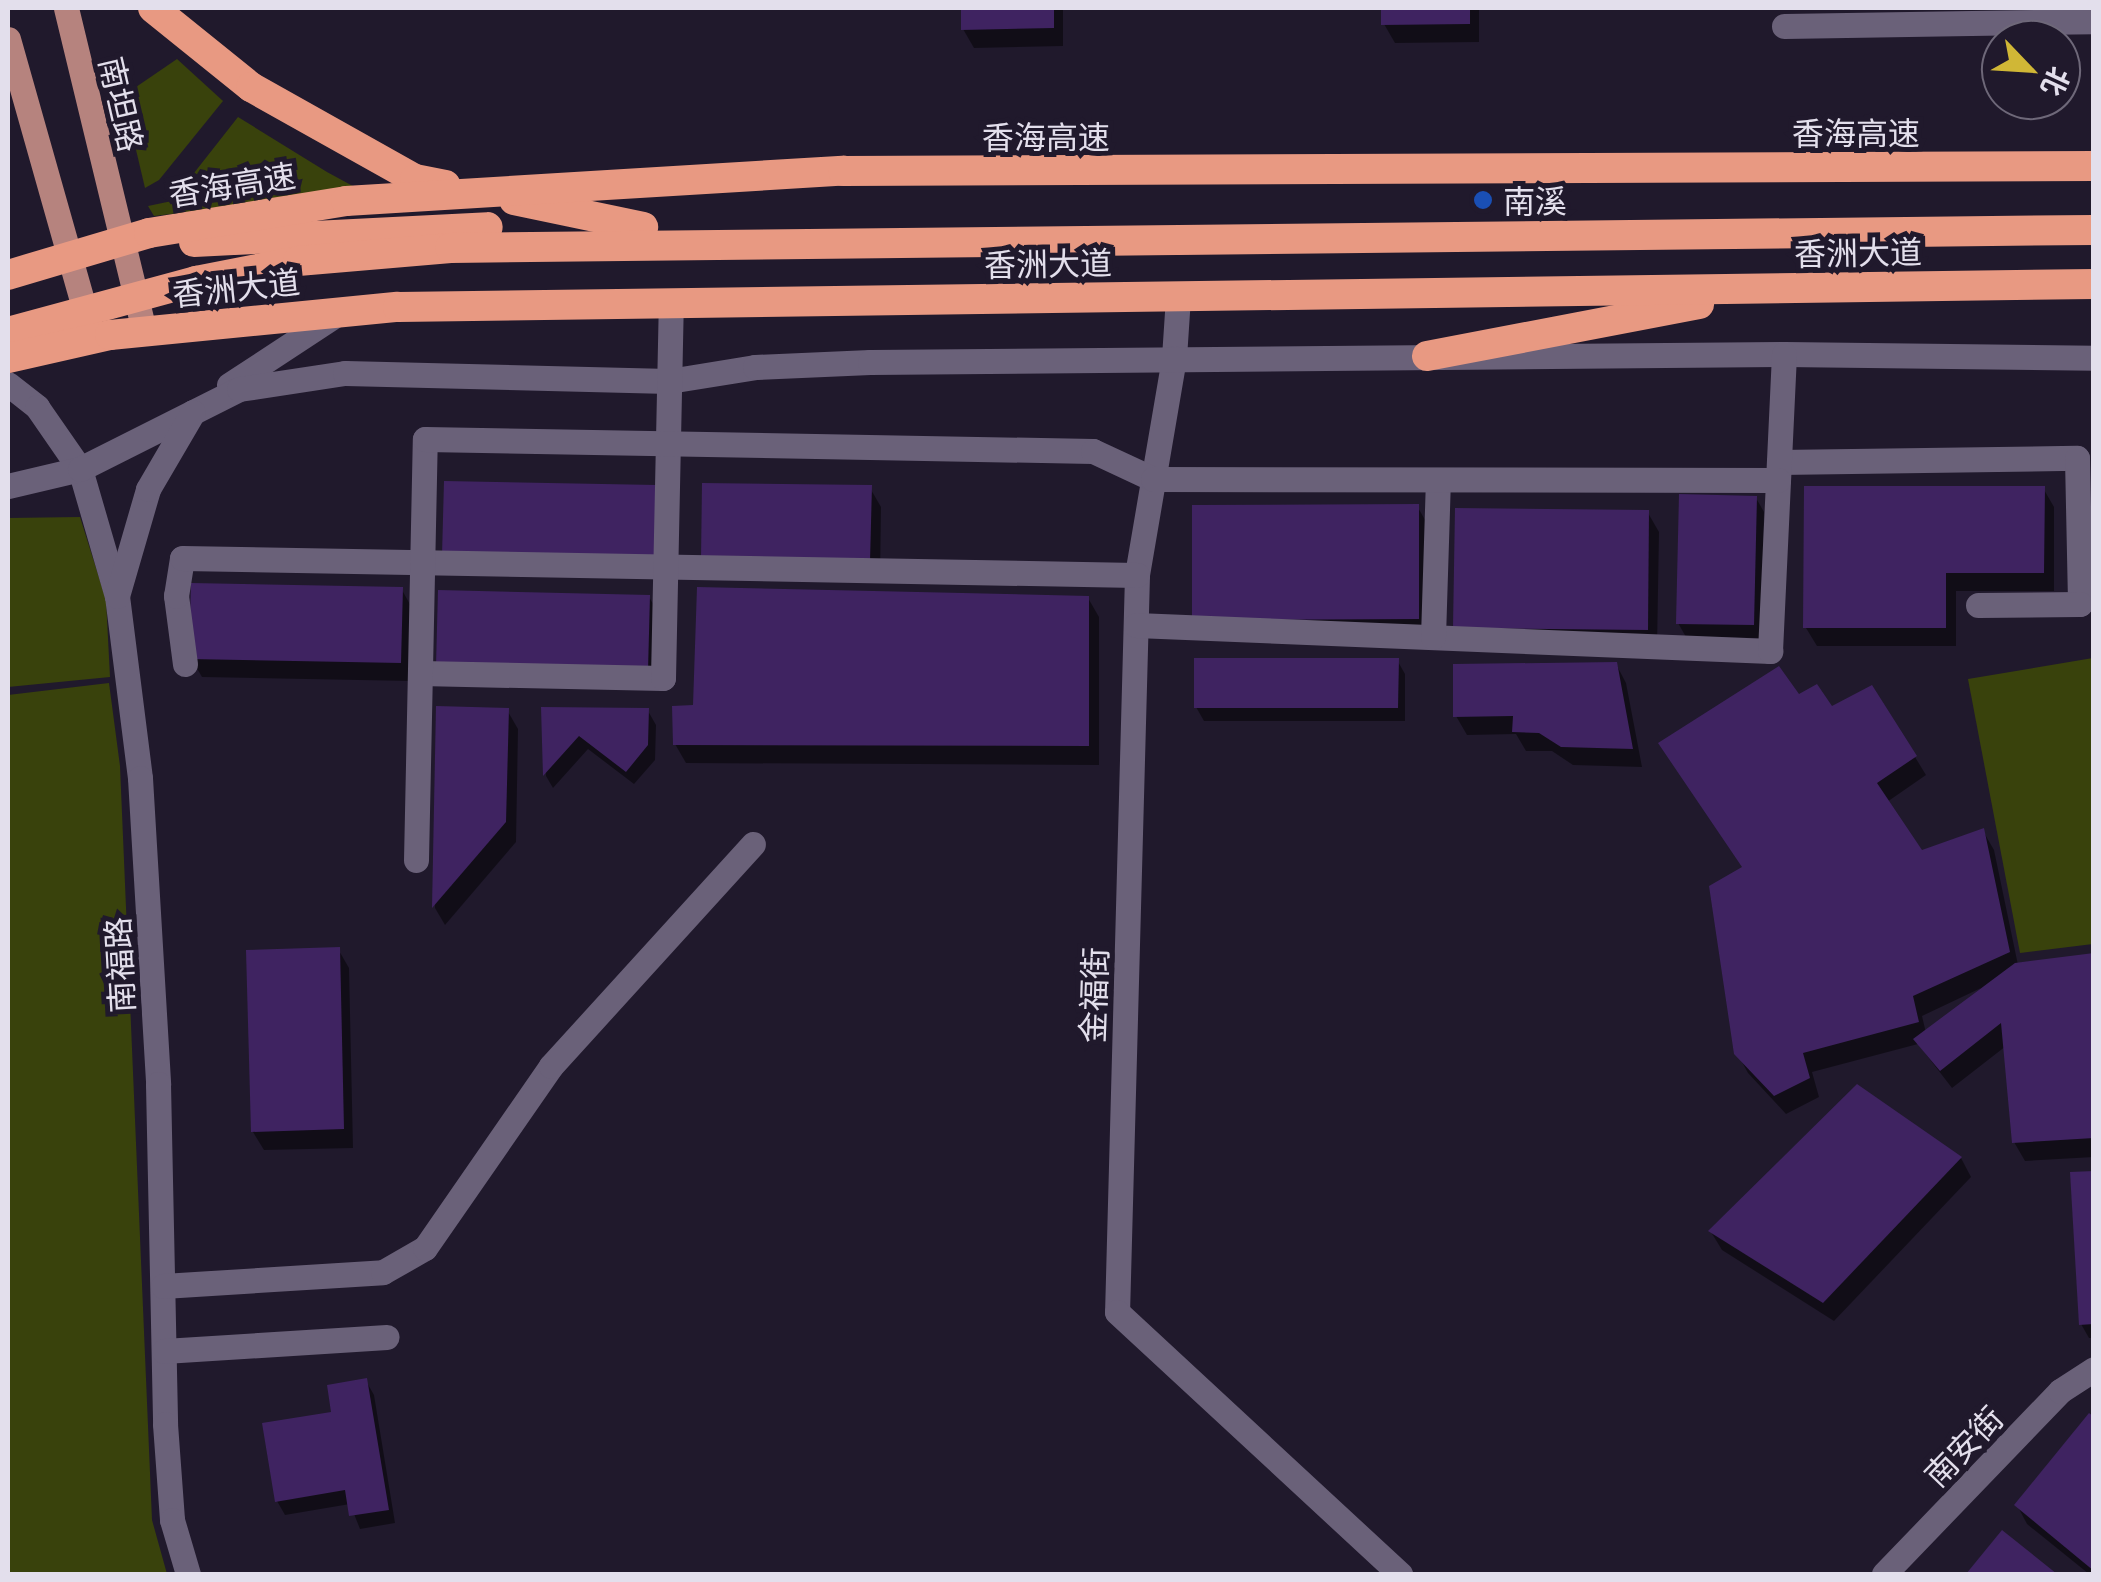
<!DOCTYPE html>
<html>
<head>
<meta charset="utf-8">
<style>
	body { margin:0 }
	#map { position:relative; width:2101px; height:1582px; overflow:hidden; background:#20192c; font-family:"Exo 2","Noto Sans SC",sans-serif }
	div>[style] { position:absolute }
	.green>* { inset:0; background:#39420c }
	.shadow>* { inset:0; background:#0007 }
	.building>* { inset:0; background:#3f2361 }
	.minor>* { height:25px; margin:-12.5px; padding:0 12.5px; transform-origin:12.5px; border-radius:12.5px; background:#6a6179 }
	.major>* { height:25px; margin:-12.5px; padding:0 12.5px; transform-origin:12.5px; border-radius:12.5px; background:#b6837e }
	.highway>* { height:30px; margin:-15px; padding:0 15px; transform-origin:15px; border-radius:15px; background:#e89982 }
	.dots>* { width:28px; height:28px; translate:-50% -50%; box-sizing:border-box; border:5px solid #20192c; border-radius:50% }
	span { translate:-50% -50%; white-space:nowrap; text-align:center; line-height:1.15; -webkit-text-stroke:10px #20192c; paint-order:stroke }
	.street-label { font-size:32px; color:#e3dfec }
	.poi-label { font-size:32px; color:#e3dfec }
	.left { translate:0 -50%; text-align:left }
	.frame { position:absolute; inset:0; border:10px solid #e3dfec; pointer-events:none }
	.north { position:absolute; left:1981px; top:20px; width:100px; height:100px; box-sizing:border-box; background:#20192c; border:2px solid #6e6879; border-radius:50%; rotate:115deg; font-size:28px; font-weight:700; line-height:40px; text-align:center; color:#e3dfec }
	.north::after { content:''; display:block; margin:auto; width:35px; height:45px; background:#d0b736; clip-path:polygon(50% 0,100% 100%,50% 72%,0 100%) }
</style>
</head>
<body>
<div id="map">
	<div class="green">
		<div style="clip-path:polygon(177px 59px,223px 101px,159px 180px,145px 188px,125px 103px,136px 87px)"></div>
		<div style="clip-path:polygon(238px 117px,327px 172px,362px 191px,154px 216px,148px 206px,172px 201px)"></div>
		<div style="clip-path:polygon(80px 517px,106px 600px,110px 677px,8px 687px,8px 518px)"></div>
		<div style="clip-path:polygon(2093px 658px,2093px 944px,2020px 953px,1968px 679px)"></div>
		<div style="clip-path:polygon(109px 683px,120px 766px,152px 1520px,167px 1574px,8px 1574px,8px 695px)"></div>
	</div>
	<div class="shadow">
		<div style="clip-path:polygon(963px 8px,1063px 8px,1063px 46px,974px 48px,963px 29px)"></div>
		<div style="clip-path:polygon(1384px 8px,1479px 8px,1479px 42px,1395px 43px,1384px 24px)"></div>
		<div style="clip-path:polygon(705px 486px,870px 488px,881px 507px,880px 580px)"></div>
		<div style="clip-path:polygon(2043px 488px,2054px 507px,2054px 591px,1956px 591px,1956px 646px,1817px 646px,1806px 628px)"></div>
		<div style="clip-path:polygon(1756px 498px,1764px 512px,1761px 638px,1686px 637px,1678px 623px)"></div>
		<div style="clip-path:polygon(1417px 506px,1428px 525px,1428px 637px,1206px 638px)"></div>
		<div style="clip-path:polygon(1648px 513px,1659px 532px,1657px 648px,1466px 646px)"></div>
		<div style="clip-path:polygon(402px 590px,412px 608px,411px 681px,202px 677px,191px 658px)"></div>
		<div style="clip-path:polygon(649px 597px,660px 616px,658px 689px,449px 684px)"></div>
		<div style="clip-path:polygon(1088px 598px,1099px 617px,1099px 765px,686px 763px,675px 744px,695px 707px)"></div>
		<div style="clip-path:polygon(1397px 660px,1405px 674px,1405px 721px,1204px 721px,1196px 707px)"></div>
		<div style="clip-path:polygon(1616px 664px,1626px 683px,1642px 767px,1573px 765px,1552px 751px,1526px 751px,1516px 734px,1467px 735px,1456px 716px)"></div>
		<div style="clip-path:polygon(evenodd,1798px 698px,1831px 709px,1915px 757px,1926px 775px,1887px 802px,1921px 853px,1983px 831px,1994px 850px,2018px 965px,2094px 955px,2094px 1157px,2025px 1161px,2014px 1142px,2006px 1046px,1952px 1088px,1918px 1044px,1812px 1072px,1819px 1097px,1786px 1114px,1748px 1073px,1737px 1053px,1744px 869px,1798px 698px,1981px 988px,1926px 1033px,1922px 1016px,1981px 988px)"></div>
		<div style="clip-path:polygon(438px 709px,507px 710px,518px 729px,516px 842px,445px 925px,435px 908px)"></div>
		<div style="clip-path:polygon(543px 710px,648px 711px,656px 725px,655px 760px,634px 784px,588px 749px,553px 788px,546px 776px)"></div>
		<div style="clip-path:polygon(338px 949px,349px 968px,353px 1148px,264px 1150px,253px 1132px)"></div>
		<div style="clip-path:polygon(1961px 1158px,1971px 1177px,1834px 1321px,1722px 1250px,1711px 1232px)"></div>
		<div style="clip-path:polygon(2094px 1173px,2094px 1338px,2089px 1338px,2081px 1324px)"></div>
		<div style="clip-path:polygon(366px 1381px,374px 1395px,395px 1523px,360px 1529px,350px 1504px,285px 1515px,277px 1501px,334px 1414px)"></div>
		<div style="clip-path:polygon(2094px 1420px,2094px 1574px,2089px 1574px,2027px 1524px,2017px 1505px)"></div>
	</div>
	<div class="building">
		<div style="clip-path:polygon(961px 8px,1054px 8px,1054px 28px,961px 30px)"></div>
		<div style="clip-path:polygon(1381px 8px,1470px 8px,1470px 24px,1381px 25px)"></div>
		<div style="clip-path:polygon(444px 481px,657px 485px,655px 561px,442px 556px)"></div>
		<div style="clip-path:polygon(702px 483px,872px 485px,870px 562px,701px 560px)"></div>
		<div style="clip-path:polygon(1804px 486px,2045px 486px,2044px 573px,1946px 573px,1946px 628px,1803px 628px)"></div>
		<div style="clip-path:polygon(1679px 494px,1757px 496px,1754px 625px,1676px 624px)"></div>
		<div style="clip-path:polygon(1419px 504px,1419px 619px,1192px 620px,1192px 505px)"></div>
		<div style="clip-path:polygon(1455px 508px,1649px 510px,1648px 630px,1453px 628px)"></div>
		<div style="clip-path:polygon(191px 583px,403px 587px,401px 663px,189px 659px)"></div>
		<div style="clip-path:polygon(697px 587px,1089px 596px,1089px 746px,673px 745px,672px 706px,693px 705px)"></div>
		<div style="clip-path:polygon(438px 590px,650px 595px,648px 671px,436px 666px)"></div>
		<div style="clip-path:polygon(1194px 658px,1399px 658px,1398px 708px,1194px 708px)"></div>
		<div style="clip-path:polygon(1617px 662px,1633px 749px,1561px 747px,1539px 733px,1512px 732px,1513px 716px,1453px 717px,1453px 664px)"></div>
		<div style="clip-path:polygon(1779px 666px,1799px 694px,1817px 684px,1832px 706px,1872px 685px,1917px 756px,1877px 783px,1922px 850px,1984px 828px,2010px 952px,1913px 996px,1919px 1022px,1803px 1053px,1810px 1078px,1774px 1096px,1734px 1054px,1709px 886px,1742px 867px,1658px 743px)"></div>
		<div style="clip-path:polygon(436px 706px,509px 708px,506px 822px,432px 908px)"></div>
		<div style="clip-path:polygon(541px 707px,649px 708px,648px 745px,626px 772px,579px 736px,543px 776px)"></div>
		<div style="clip-path:polygon(340px 947px,344px 1129px,251px 1132px,246px 950px)"></div>
		<div style="clip-path:polygon(2094px 953px,2094px 1138px,2012px 1143px,2001px 1023px,1940px 1071px,1913px 1039px,2015px 963px)"></div>
		<div style="clip-path:polygon(1857px 1084px,1962px 1157px,1823px 1303px,1708px 1231px)"></div>
		<div style="clip-path:polygon(2094px 1171px,2094px 1324px,2079px 1325px,2070px 1172px)"></div>
		<div style="clip-path:polygon(367px 1378px,389px 1510px,349px 1516px,345px 1490px,275px 1502px,262px 1423px,331px 1412px,327px 1385px)"></div>
		<div style="clip-path:polygon(2089px 1413px,2094px 1417px,2094px 1571px,2014px 1505px)"></div>
		<div style="clip-path:polygon(2002px 1530px,2057px 1574px,1966px 1574px)"></div>
	</div>
	<div class="minor">
		<div style="left:1784px;top:26px;width:310px;rotate:-0.9deg"></div>
		<div style="left:1178px;top:297px;width:61px;rotate:93.8deg"></div>
		<div style="left:1174px;top:358px;width:220px;rotate:99.7deg"></div>
		<div style="left:1137px;top:575px;width:737px;rotate:91.55deg"></div>
		<div style="left:1117px;top:1312px;width:386px;rotate:42.8deg"></div>
		<div style="left:8px;top:384px;width:37px;rotate:38deg"></div>
		<div style="left:37px;top:407px;width:75px;rotate:55.3deg"></div>
		<div style="left:80px;top:469px;width:132px;rotate:73.8deg"></div>
		<div style="left:117px;top:596px;width:183px;rotate:82.8deg"></div>
		<div style="left:140px;top:778px;width:307px;rotate:86.6deg"></div>
		<div style="left:158px;top:1084px;width:340px;rotate:88.8deg"></div>
		<div style="left:165px;top:1424px;width:96px;rotate:85.8deg"></div>
		<div style="left:172px;top:1520px;width:56px;rotate:73.5deg"></div>
		<div style="left:229px;top:385px;width:129px;rotate:-33.3deg"></div>
		<div style="left:1779px;top:462px;width:298px;rotate:-0.8deg"></div>
		<div style="left:2077px;top:458px;width:146px;rotate:88.8deg"></div>
		<div style="left:2080px;top:604px;width:102px;rotate:179.4deg"></div>
		<div style="left:8px;top:486px;width:74px;rotate:-13.3deg"></div>
		<div style="left:80px;top:469px;width:178px;rotate:-26.7deg"></div>
		<div style="left:239px;top:389px;width:107px;rotate:-8.6deg"></div>
		<div style="left:345px;top:373px;width:324px;rotate:1.4deg"></div>
		<div style="left:669px;top:381px;width:87px;rotate:-9.2deg"></div>
		<div style="left:755px;top:367px;width:115px;rotate:-2.5deg"></div>
		<div style="left:870px;top:362px;width:914px;rotate:-0.5deg"></div>
		<div style="left:1784px;top:354px;width:310px;rotate:0.7deg"></div>
		<div style="left:117px;top:596px;width:111px;rotate:-73.8deg"></div>
		<div style="left:148px;top:489px;width:89px;rotate:-59.7deg"></div>
		<div style="left:1136px;top:625px;width:635px;rotate:2.35deg"></div>
		<div style="left:1770px;top:651px;width:297px;rotate:-87.3deg"></div>
		<div style="left:1433px;top:637px;width:157px;rotate:-88.2deg"></div>
		<div style="left:185px;top:664px;width:69px;rotate:-97.5deg"></div>
		<div style="left:176px;top:596px;width:38px;rotate:-81deg"></div>
		<div style="left:182px;top:558px;width:955px;rotate:1.02deg"></div>
		<div style="left:420px;top:673px;width:243px;rotate:1.2deg"></div>
		<div style="left:663px;top:678px;width:374px;rotate:-88.8deg"></div>
		<div style="left:416px;top:860px;width:421px;rotate:-88.8deg"></div>
		<div style="left:425px;top:439px;width:668px;rotate:1.03deg"></div>
		<div style="left:1093px;top:451px;width:66px;rotate:25deg"></div>
		<div style="left:1153px;top:479px;width:625px;rotate:0.09deg"></div>
		<div style="left:163px;top:1286px;width:220px;rotate:-3.6deg"></div>
		<div style="left:383px;top:1272px;width:48px;rotate:-29.7deg"></div>
		<div style="left:425px;top:1248px;width:221px;rotate:-55.3deg"></div>
		<div style="left:551px;top:1066px;width:300px;rotate:-47.7deg"></div>
		<div style="left:164px;top:1351px;width:223px;rotate:-3.6deg"></div>
		<div style="left:1884px;top:1574px;width:254px;rotate:-46.1deg"></div>
		<div style="left:2060px;top:1391px;width:40px;rotate:-32.9deg"></div>
	</div>
	<div class="major">
		<div style="left:66px;top:8px;width:332px;rotate:76.4deg"></div>
		<div style="left:8px;top:39px;width:300px;rotate:74.2deg"></div>
	</div>
	<div class="highway">
		<div style="left:153px;top:8px;width:126px;rotate:38.9deg"></div>
		<div style="left:251px;top:87px;width:188px;rotate:29.3deg"></div>
		<div style="left:415px;top:179px;width:31px;rotate:11deg"></div>
		<div style="left:514px;top:200px;width:132px;rotate:11.8deg"></div>
		<div style="left:194px;top:242px;width:294px;rotate:-2.9deg"></div>
		<div style="left:8px;top:275px;width:147px;rotate:-16.6deg"></div>
		<div style="left:149px;top:233px;width:200px;rotate:-9.2deg"></div>
		<div style="left:346px;top:201px;width:498px;rotate:-3.5deg"></div>
		<div style="left:843px;top:171px;width:1251px;rotate:-0.23deg"></div>
		<div style="left:8px;top:332px;width:195px;rotate:-15.2deg"></div>
		<div style="left:196px;top:281px;width:104px;rotate:-11.1deg"></div>
		<div style="left:298px;top:261px;width:153px;rotate:-4.9deg"></div>
		<div style="left:450px;top:248px;width:1644px;rotate:-0.63deg"></div>
		<div style="left:1427px;top:356px;width:277px;rotate:-10.8deg"></div>
		<div style="left:8px;top:358px;width:105px;rotate:-12.7deg"></div>
		<div style="left:110px;top:335px;width:289px;rotate:-5.6deg"></div>
		<div style="left:398px;top:307px;width:1696px;rotate:-0.78deg"></div>
	</div>
	<div class="dots">
		<div style="left:1483px;top:200px;background:#1a4fb4"></div>
	</div>
	<div class="street-label">
		<span style="left:122px;top:104px;rotate:77deg">南坦路</span>
		<span style="left:1856px;top:132px">香海高速</span>
		<span style="left:1046px;top:136px">香海高速</span>
		<span style="left:232px;top:184px;rotate:-9deg">香海高速</span>
		<span style="left:1858px;top:252px;rotate:-1deg">香洲大道</span>
		<span style="left:1048px;top:263px;rotate:-1deg">香洲大道</span>
		<span style="left:236px;top:287px;rotate:-6deg">香洲大道</span>
		<span style="left:119px;top:965px;rotate:-93deg">南福路</span>
		<span style="left:1093px;top:995px;rotate:-88deg">金福街</span>
		<span style="left:1963px;top:1446px;rotate:-46deg">南安街</span>
	</div>
	<div class="poi-label">
		<span class="left" style="left:1503px;top:200px">南溪</span>
	</div>
	<div class="frame"></div>
	<div class="north">北</div>
</div>
</body>
</html>
